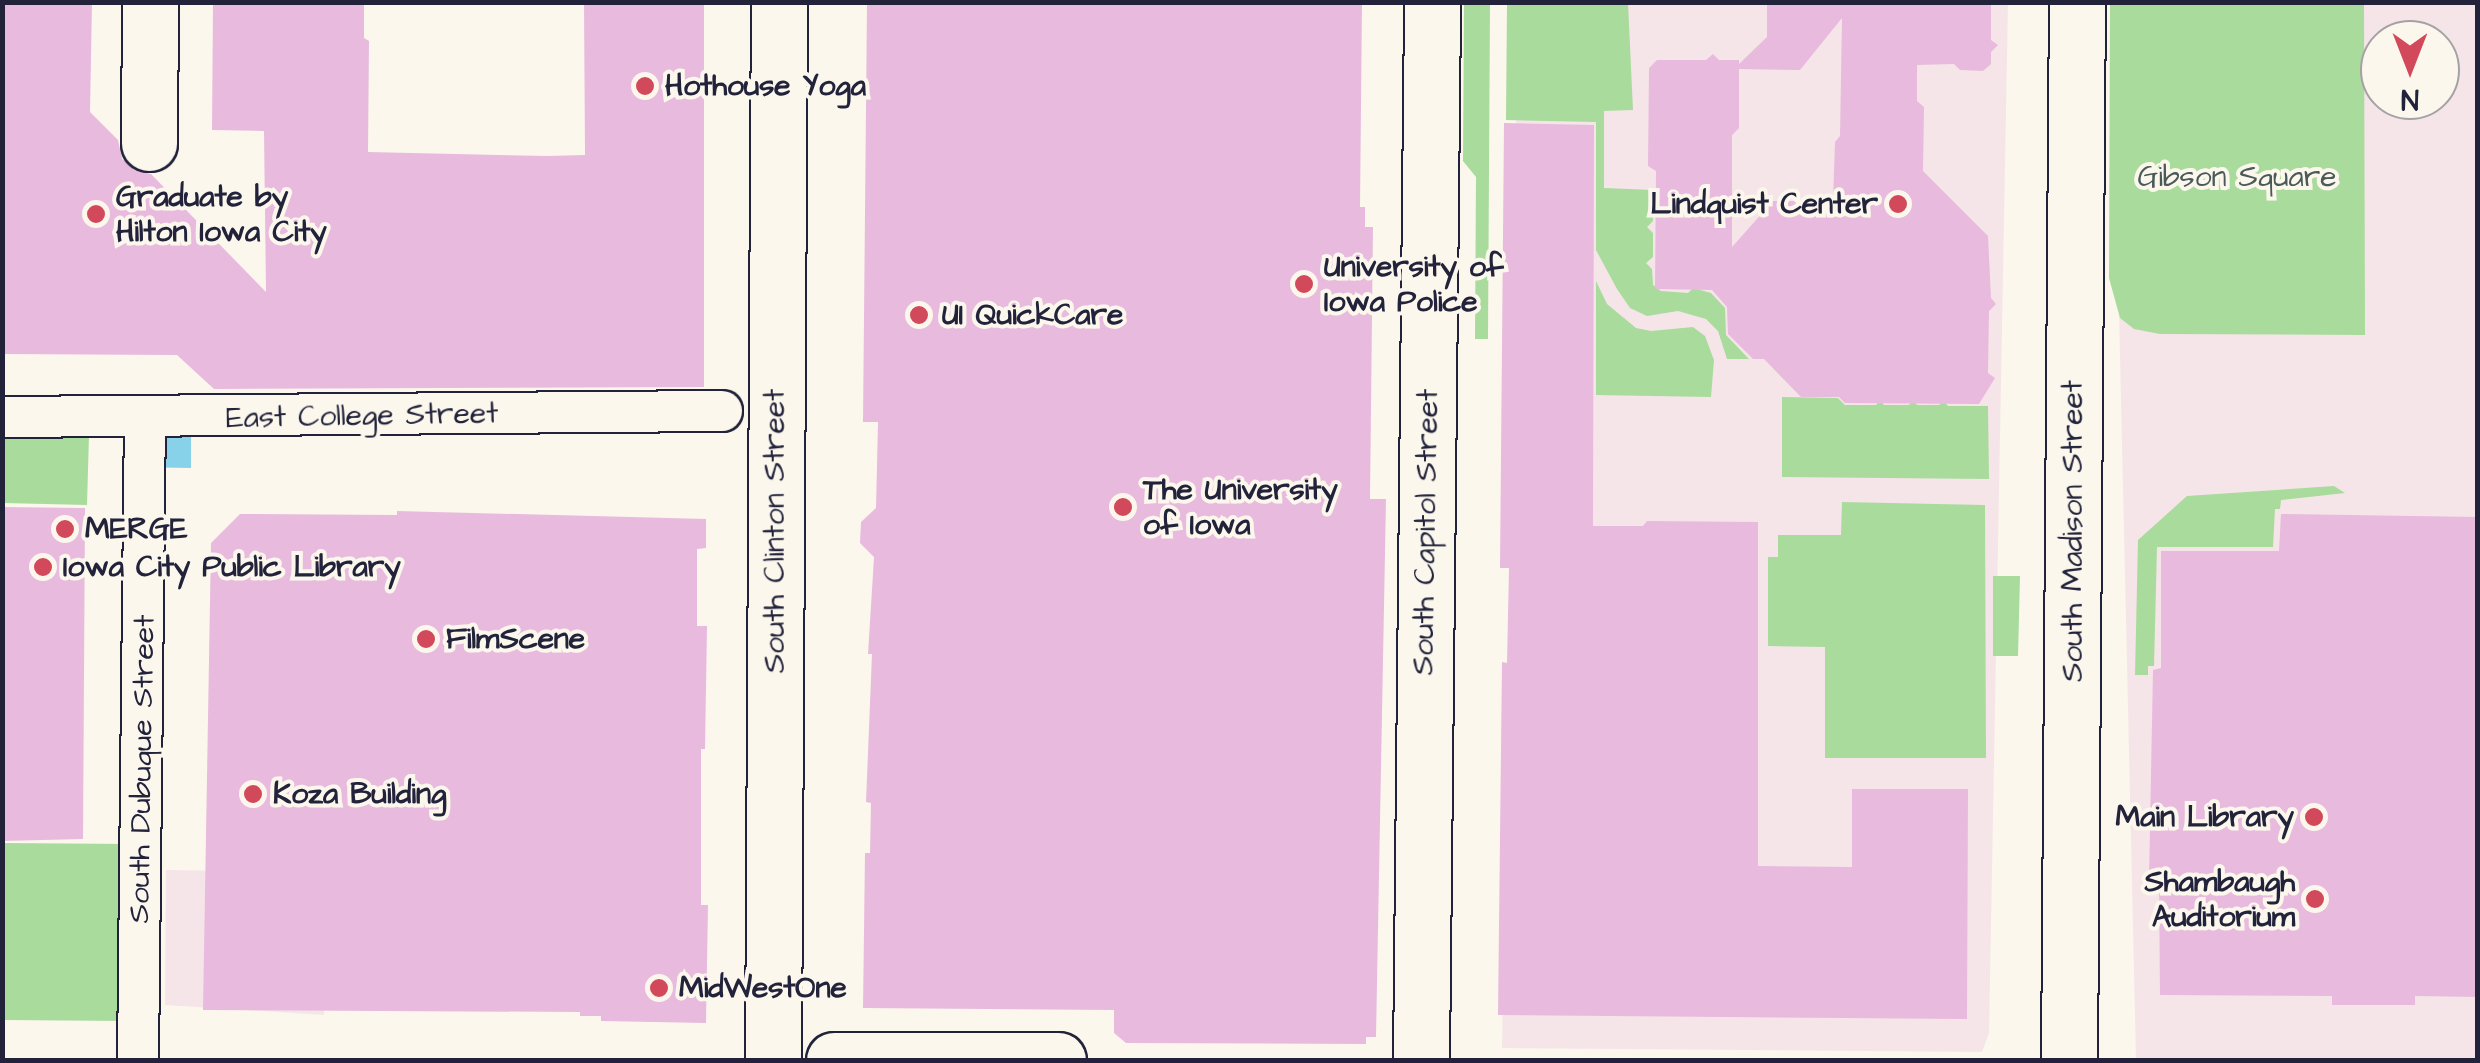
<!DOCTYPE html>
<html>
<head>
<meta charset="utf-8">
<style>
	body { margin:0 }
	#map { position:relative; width:2480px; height:1063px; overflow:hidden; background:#fbf7ec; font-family:"Architects Daughter",sans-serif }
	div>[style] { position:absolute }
	.built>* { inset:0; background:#f5e5e8 }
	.green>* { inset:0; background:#a9db9d }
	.water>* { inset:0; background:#88d2e9 }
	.building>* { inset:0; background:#e8badd }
	.roads { filter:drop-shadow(2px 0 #22223b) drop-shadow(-2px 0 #22223b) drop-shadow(0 2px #22223b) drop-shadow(0 -2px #22223b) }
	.street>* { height:40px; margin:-20px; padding:0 20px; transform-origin:20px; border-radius:20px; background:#fbf7ec }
	.secondary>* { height:55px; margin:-27.5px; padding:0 27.5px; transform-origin:27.5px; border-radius:27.5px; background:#fbf7ec }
	.dots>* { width:28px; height:28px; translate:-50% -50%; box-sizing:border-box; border:5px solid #fbf7ec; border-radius:50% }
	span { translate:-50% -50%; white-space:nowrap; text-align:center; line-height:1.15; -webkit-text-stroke:8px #fbf7ec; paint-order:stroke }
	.poi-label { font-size:30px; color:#22223b; font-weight:700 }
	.left { translate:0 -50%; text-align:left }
	.right { translate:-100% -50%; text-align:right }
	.park-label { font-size:30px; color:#4a5a58 }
	.street-label { font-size:30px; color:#22223b }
	.frame { position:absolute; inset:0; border:5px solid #22223b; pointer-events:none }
	.north { position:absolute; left:2360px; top:20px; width:100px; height:100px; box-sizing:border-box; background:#fbf7ec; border:2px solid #a4a2a5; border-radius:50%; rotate:180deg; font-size:28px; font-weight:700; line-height:40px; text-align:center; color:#22223b }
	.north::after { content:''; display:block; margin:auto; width:35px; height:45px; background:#d1495b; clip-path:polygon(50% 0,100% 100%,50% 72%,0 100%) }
</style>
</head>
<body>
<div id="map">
	<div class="built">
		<div style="clip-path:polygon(1518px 3px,2008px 3px,1989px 1033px,1982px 1052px,1502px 1048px)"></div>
		<div style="clip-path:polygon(evenodd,2112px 3px,2477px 3px,2477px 1060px,2136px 1060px,2112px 3px,2380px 40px,2440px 40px,2440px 100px,2380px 100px,2380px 40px)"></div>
		<div style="clip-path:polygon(166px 870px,325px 872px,324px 1015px,165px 1005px)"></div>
	</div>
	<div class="green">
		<div style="clip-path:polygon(1464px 3px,1490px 3px,1488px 339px,1475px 339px,1476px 177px,1463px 161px)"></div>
		<div style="clip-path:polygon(1507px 3px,1628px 3px,1633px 110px,1604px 111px,1604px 188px,1653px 190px,1653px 221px,1647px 227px,1653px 233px,1653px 257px,1646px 263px,1652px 269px,1653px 285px,1661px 291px,1688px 293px,1693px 288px,1711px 293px,1725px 308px,1726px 335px,1749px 359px,1727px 359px,1718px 331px,1706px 319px,1678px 311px,1647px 316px,1630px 308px,1617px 289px,1596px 250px,1596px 122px,1506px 120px)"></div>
		<div style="clip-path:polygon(2110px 3px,2364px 3px,2365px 335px,2160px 334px,2134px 329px,2120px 318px,2109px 278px)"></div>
		<div style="clip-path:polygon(1596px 281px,1607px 304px,1636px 328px,1651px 331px,1693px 327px,1705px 336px,1714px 360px,1711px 397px,1596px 395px)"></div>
		<div style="clip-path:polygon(1782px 397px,1838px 398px,1845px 405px,1876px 405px,1880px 400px,1884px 405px,1909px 405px,1913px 400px,1917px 405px,1939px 405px,1944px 401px,1948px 406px,1988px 406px,1989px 479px,1782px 477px)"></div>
		<div style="clip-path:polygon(3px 433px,89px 435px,87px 505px,3px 503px)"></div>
		<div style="clip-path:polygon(2334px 486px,2345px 493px,2281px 500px,2280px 509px,2275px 509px,2273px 547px,2157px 547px,2154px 666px,2148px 666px,2148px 675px,2135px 675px,2138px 540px,2187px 496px)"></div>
		<div style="clip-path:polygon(1842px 502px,1985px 505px,1986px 758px,1825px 758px,1825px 647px,1768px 646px,1768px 557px,1778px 557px,1778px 535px,1841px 535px)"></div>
		<div style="clip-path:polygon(1993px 576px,2020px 576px,2018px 656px,1993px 656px)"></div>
		<div style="clip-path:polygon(3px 843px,129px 844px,127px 1021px,3px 1020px)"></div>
	</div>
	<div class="water">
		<div style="clip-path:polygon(191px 411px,191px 468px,131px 467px)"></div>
	</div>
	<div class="building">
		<div style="clip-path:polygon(2px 2px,92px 2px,90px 112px,118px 140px,122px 159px,134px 170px,151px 174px,266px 292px,264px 131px,212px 130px,213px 2px,364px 2px,364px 38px,369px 41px,368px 152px,547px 156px,585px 155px,584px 2px,704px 2px,704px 387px,214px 389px,177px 355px,2px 354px)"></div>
		<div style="clip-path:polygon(867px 2px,1362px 2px,1360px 207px,1365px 207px,1365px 227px,1373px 227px,1370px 499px,1386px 499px,1376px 1037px,1366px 1037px,1366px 1044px,1126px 1043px,1114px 1033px,1114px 1010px,863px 1008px,865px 853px,870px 853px,871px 803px,866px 802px,872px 654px,868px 654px,874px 557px,860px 543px,861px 522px,876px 508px,878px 422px,863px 422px)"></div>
		<div style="clip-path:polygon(evenodd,1767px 2px,1991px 2px,1991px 40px,1998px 45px,1991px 52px,1991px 64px,1983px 71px,1960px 70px,1954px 64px,1917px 65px,1917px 101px,1924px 107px,1923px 171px,1988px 236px,1991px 298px,1996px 304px,1989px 311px,1988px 373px,1995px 378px,1979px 404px,1845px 403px,1839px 397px,1801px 397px,1764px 359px,1753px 359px,1728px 334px,1727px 307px,1712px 290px,1655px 289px,1656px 171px,1648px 166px,1649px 68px,1657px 60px,1706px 60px,1713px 54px,1719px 60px,1739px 60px,1739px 64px,1767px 37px,1767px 2px,1842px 18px,1840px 136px,1835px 142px,1833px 201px,1773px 201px,1732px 247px,1732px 135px,1739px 128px,1739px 69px,1800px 70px,1842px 18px)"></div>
		<div style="clip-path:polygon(1504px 123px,1594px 125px,1593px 526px,1643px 526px,1647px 521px,1758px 522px,1758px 866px,1852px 867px,1852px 789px,1968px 789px,1967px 1019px,1498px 1015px,1502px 662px,1507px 663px,1509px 568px,1500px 568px)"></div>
		<div style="clip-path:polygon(2px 507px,85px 508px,83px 839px,2px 841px)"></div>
		<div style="clip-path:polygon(397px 511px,706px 519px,706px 548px,697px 549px,697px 626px,707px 626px,705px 749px,701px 749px,701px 905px,708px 905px,706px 1023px,601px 1021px,601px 1016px,580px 1016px,580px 1012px,203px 1010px,211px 543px,240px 514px,397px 515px)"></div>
		<div style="clip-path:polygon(2281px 514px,2478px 517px,2478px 997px,2415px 996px,2415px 1005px,2332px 1005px,2332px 996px,2160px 995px,2159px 879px,2149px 879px,2153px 670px,2161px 668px,2161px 551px,2279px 551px)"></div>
	</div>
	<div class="roads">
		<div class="street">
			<div style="left:2px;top:417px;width:720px;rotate:-0.48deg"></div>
			<div style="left:138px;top:1060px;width:642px;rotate:-89.38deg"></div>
		</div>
		<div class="secondary">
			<div style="left:149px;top:143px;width:141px;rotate:-89.6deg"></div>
			<div style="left:773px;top:1060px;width:1058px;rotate:-89.68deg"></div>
			<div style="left:834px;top:1060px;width:224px"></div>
			<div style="left:1421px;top:1060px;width:1058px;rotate:-89.4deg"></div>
			<div style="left:2069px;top:1060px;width:1058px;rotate:-89.57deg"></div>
		</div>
	</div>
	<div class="dots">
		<div style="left:645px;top:86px;background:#d1495b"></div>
		<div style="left:1898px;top:204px;background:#d1495b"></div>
		<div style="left:96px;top:214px;background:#d1495b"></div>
		<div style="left:1304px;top:284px;background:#d1495b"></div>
		<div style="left:919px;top:315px;background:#d1495b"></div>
		<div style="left:1123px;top:507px;background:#d1495b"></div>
		<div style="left:65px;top:529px;background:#d1495b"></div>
		<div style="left:43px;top:567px;background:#d1495b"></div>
		<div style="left:426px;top:639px;background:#d1495b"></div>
		<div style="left:253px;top:794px;background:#d1495b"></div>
		<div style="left:2314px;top:817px;background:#d1495b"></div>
		<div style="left:2315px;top:899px;background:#d1495b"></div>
		<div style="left:659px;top:988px;background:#d1495b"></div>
	</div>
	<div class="poi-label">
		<span class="left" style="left:665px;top:86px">Hothouse Yoga</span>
		<span class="left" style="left:116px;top:214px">Graduate by<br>Hilton Iowa City</span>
		<span class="right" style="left:1878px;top:204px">Lindquist Center</span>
		<span class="left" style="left:1324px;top:284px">University of<br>Iowa Police</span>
		<span class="left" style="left:942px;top:315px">UI QuickCare</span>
		<span class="left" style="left:1143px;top:507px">The University<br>of Iowa</span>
		<span class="left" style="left:85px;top:529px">MERGE</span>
		<span class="left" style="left:63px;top:567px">Iowa City Public Library</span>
		<span class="left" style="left:446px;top:639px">FilmScene</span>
		<span class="left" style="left:273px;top:794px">Koza Building</span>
		<span class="right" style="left:2294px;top:817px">Main Library</span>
		<span class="right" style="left:2295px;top:899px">Shambaugh<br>Auditorium</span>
		<span class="left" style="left:679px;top:988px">MidWestOne</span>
	</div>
	<div class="park-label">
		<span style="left:2237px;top:177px">Gibson Square</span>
	</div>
	<div class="street-label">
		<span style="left:362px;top:416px;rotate:-1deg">East College Street</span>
		<span style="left:775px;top:531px;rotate:-90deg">South Clinton Street</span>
		<span style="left:2073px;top:531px;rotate:-90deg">South Madison Street</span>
		<span style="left:1426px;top:532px;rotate:-89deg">South Capitol Street</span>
		<span style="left:142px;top:769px;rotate:-89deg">South Dubuque Street</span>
	</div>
	<div class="frame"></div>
	<div class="north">N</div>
</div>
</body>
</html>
